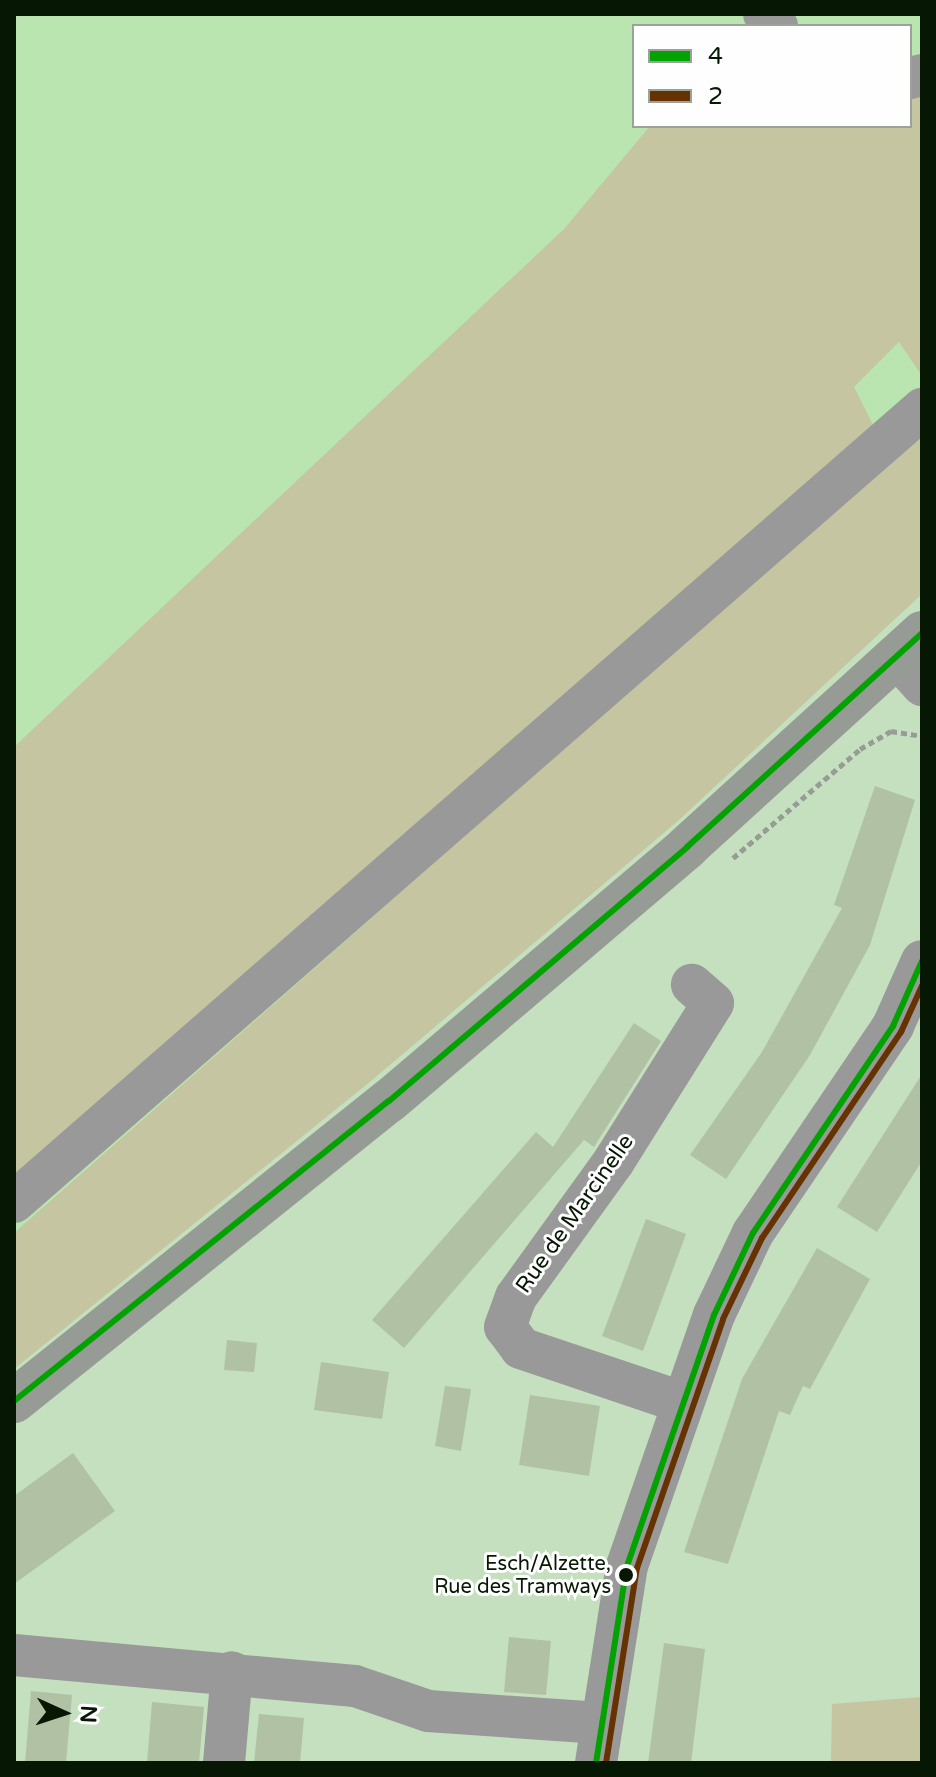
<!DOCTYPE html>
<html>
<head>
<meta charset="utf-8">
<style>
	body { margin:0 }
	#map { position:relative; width:936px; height:1777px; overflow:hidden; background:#c4e0be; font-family:"Varela Round",sans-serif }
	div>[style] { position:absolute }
	.built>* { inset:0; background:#bae4b0 }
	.green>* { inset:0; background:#c5c5a1 }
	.building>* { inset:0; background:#b1c1a4 }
	.path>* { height:5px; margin-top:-2.5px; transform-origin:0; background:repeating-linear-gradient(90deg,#979c96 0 6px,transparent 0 10px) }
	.minor>* { height:42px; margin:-21px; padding:0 21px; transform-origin:21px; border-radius:21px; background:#9a999a }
	.major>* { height:44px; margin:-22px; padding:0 22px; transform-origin:22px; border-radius:22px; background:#969c95 }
	.bus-1>* { height:6px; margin:-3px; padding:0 3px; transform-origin:3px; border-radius:3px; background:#02a301 }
	.bus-2>* { height:6px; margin:-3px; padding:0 3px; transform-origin:3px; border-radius:3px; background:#630 }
	.dots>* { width:22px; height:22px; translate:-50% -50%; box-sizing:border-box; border:4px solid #fefefe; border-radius:50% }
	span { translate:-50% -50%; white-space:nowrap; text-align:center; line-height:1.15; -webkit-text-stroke:6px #fefefe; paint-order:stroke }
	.bus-label { font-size:20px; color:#061803 }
	.right { translate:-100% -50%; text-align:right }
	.street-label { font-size:22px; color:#061803 }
	.frame { position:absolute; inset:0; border:16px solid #061803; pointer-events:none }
	.legend { position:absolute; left:632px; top:24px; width:280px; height:104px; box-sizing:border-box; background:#fefefe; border:2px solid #9ba29a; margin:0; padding:10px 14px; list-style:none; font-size:24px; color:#061803 }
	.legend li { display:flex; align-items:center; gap:16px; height:40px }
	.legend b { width:40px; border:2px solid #9ba29a }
	.north { position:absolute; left:24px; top:1673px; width:80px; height:80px; -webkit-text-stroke:6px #fefefe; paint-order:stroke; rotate:93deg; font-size:22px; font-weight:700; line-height:32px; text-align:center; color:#061803 }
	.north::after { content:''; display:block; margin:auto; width:28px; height:36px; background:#061803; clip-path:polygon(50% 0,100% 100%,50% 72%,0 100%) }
</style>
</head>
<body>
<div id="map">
	<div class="built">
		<div style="clip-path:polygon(evenodd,14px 14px,922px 14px,922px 464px,14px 1263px,14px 14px,634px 26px,910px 26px,910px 126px,634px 126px,634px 26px)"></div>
	</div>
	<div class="green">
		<div style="clip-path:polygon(922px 97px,922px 376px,899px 342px,854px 387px,874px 427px,14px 1182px,14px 747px,564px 229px,650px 126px,910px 126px,910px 99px)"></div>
		<div style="clip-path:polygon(922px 433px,922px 594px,679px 820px,371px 1081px,14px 1369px,14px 1233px)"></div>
		<div style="clip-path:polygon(922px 1697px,922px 1763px,831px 1763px,832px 1704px)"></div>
	</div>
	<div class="building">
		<div style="clip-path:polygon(875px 786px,915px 800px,870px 945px,810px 1055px,726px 1179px,690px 1155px,762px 1052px,842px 908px,834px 905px)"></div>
		<div style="clip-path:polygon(634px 1023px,661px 1041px,594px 1147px,584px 1140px,404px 1348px,372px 1320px,536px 1132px,553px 1147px)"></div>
		<div style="clip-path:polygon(922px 1074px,922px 1161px,877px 1232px,837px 1207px)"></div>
		<div style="clip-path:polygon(646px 1219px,686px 1234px,643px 1351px,602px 1336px)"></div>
		<div style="clip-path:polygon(817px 1248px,870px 1279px,810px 1389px,803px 1386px,790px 1415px,779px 1411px,728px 1564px,684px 1552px,742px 1379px)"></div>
		<div style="clip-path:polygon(227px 1340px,257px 1343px,254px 1372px,224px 1370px)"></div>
		<div style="clip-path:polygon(321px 1362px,389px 1372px,382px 1419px,314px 1410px)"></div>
		<div style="clip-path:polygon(445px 1386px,471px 1389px,461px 1451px,435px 1446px)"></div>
		<div style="clip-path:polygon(530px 1395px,600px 1406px,589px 1476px,519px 1465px)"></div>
		<div style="clip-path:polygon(73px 1453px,115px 1511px,14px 1584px,14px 1496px)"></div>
		<div style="clip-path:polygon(509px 1637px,551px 1641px,546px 1695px,504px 1692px)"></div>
		<div style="clip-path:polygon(664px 1643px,705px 1649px,691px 1763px,648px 1763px)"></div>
		<div style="clip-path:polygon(31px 1691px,72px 1695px,66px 1763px,25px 1763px)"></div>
		<div style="clip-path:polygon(152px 1702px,204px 1707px,199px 1763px,147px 1763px)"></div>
		<div style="clip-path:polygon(259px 1714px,304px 1718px,300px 1763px,254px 1763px)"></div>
	</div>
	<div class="path">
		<div style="left:733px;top:858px;width:167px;rotate:-40.6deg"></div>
		<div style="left:860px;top:749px;width:36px;rotate:-30deg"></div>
		<div style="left:891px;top:731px;width:31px;rotate:9deg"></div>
	</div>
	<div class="minor">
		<div style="left:764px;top:14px;width:18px;rotate:43deg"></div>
		<div style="left:910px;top:78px;width:12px;rotate:-14deg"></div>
		<div style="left:897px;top:657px;width:38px;rotate:48deg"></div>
		<div style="left:14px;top:1202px;width:1206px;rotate:-41.13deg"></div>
		<div style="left:681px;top:1402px;width:169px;rotate:-161.4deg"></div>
		<div style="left:521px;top:1348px;width:26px;rotate:-127deg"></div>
		<div style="left:505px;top:1327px;width:32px;rotate:-70deg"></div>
		<div style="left:516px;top:1297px;width:168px;rotate:-54.2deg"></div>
		<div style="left:614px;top:1161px;width:186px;rotate:-57.9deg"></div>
		<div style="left:713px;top:1003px;width:28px;rotate:-139deg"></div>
		<div style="left:14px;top:1655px;width:342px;rotate:5.2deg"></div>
		<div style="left:355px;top:1686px;width:77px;rotate:18.9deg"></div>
		<div style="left:428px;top:1711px;width:173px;rotate:4deg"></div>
		<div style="left:224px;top:1763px;width:91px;rotate:-85deg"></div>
		<div style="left:596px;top:1763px;width:199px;rotate:-81.1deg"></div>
		<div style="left:627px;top:1566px;width:266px;rotate:-70.9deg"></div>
		<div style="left:714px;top:1315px;width:91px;rotate:-64.6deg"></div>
		<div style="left:753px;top:1233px;width:250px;rotate:-55.9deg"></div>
		<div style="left:893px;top:1026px;width:71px;rotate:-66deg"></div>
	</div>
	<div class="major">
		<div style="left:14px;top:1401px;width:480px;rotate:-38.7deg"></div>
		<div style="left:389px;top:1101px;width:392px;rotate:-40.4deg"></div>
		<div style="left:687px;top:847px;width:318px;rotate:-42.3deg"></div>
	</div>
	<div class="bus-1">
		<div style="left:14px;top:1401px;width:480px;rotate:-38.7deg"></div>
		<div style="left:389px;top:1101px;width:392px;rotate:-40.4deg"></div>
		<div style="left:687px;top:847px;width:318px;rotate:-42.3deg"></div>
		<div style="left:596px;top:1763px;width:199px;rotate:-81.1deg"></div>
		<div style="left:627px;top:1566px;width:266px;rotate:-70.9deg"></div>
		<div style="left:714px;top:1315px;width:91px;rotate:-64.6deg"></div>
		<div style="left:753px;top:1233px;width:250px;rotate:-55.9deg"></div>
		<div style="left:893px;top:1026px;width:71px;rotate:-66deg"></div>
	</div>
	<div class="bus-2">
		<div style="left:606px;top:1763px;width:197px;rotate:-81deg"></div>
		<div style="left:637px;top:1568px;width:263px;rotate:-70.9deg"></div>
		<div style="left:723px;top:1319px;width:90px;rotate:-64.3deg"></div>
		<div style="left:762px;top:1238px;width:249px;rotate:-56deg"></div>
		<div style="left:901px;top:1032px;width:51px;rotate:-65.5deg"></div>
	</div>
	<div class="dots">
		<div style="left:626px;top:1575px;background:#061803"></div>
	</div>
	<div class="bus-label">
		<span class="right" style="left:611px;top:1576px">Esch/Alzette,<br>Rue des Tramways</span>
	</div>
	<div class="street-label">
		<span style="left:575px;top:1214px;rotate:-55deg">Rue de Marcinelle</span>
	</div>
	<div class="frame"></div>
	<ul class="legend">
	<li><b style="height:10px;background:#02a301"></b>4</li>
	<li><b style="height:10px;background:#630"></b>2</li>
	</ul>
	<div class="north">N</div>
</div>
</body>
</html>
